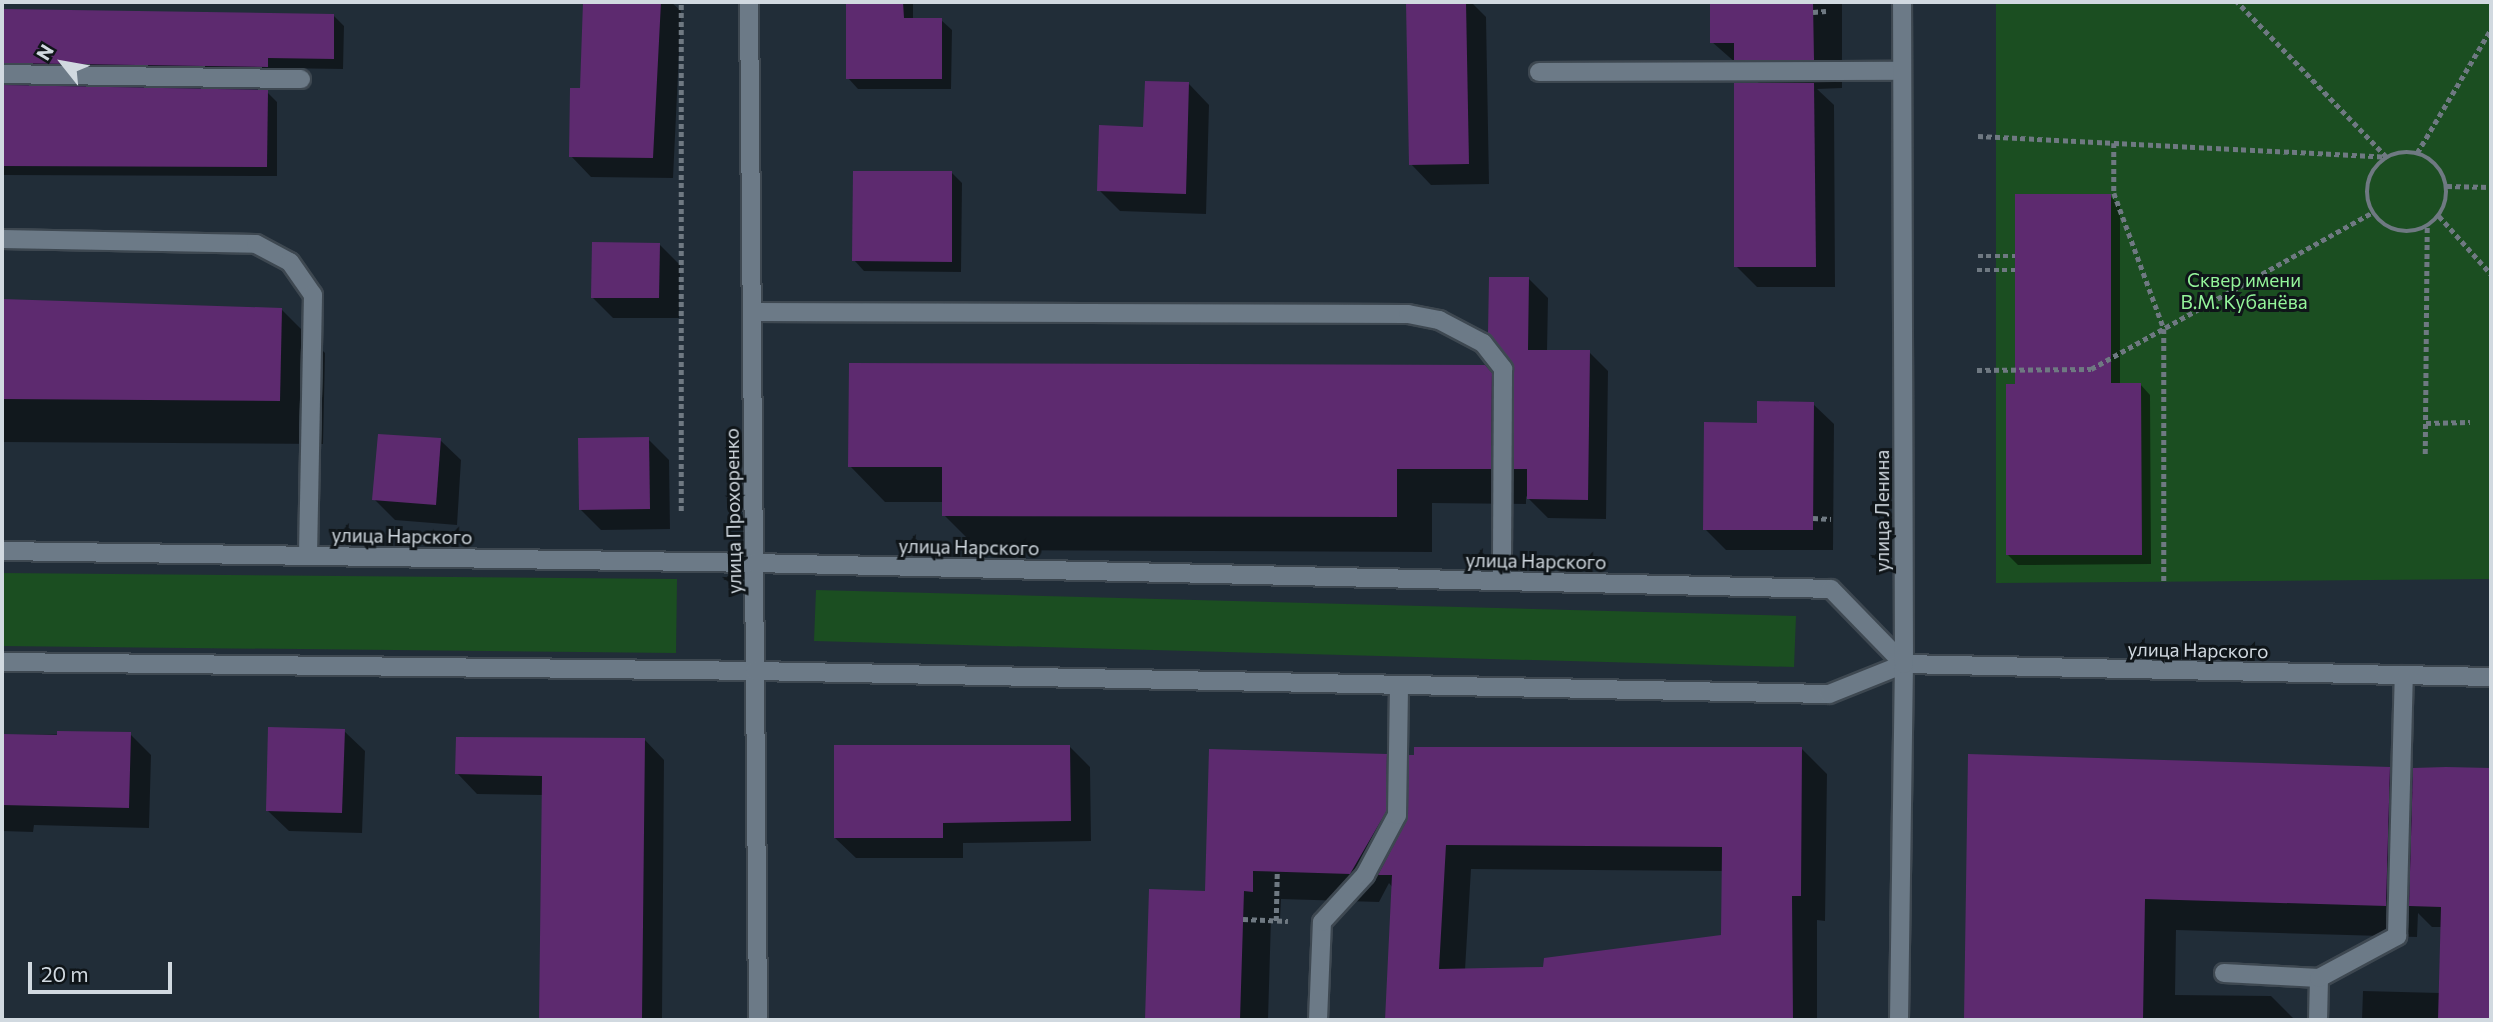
<!DOCTYPE html>
<html>
<head>
<meta charset="utf-8">
<style>
	body { margin:0 }
	#map { position:relative; width:2493px; height:1022px; overflow:hidden; background:#212d38; font-family:Commissioner,sans-serif }
	div>[style] { position:absolute }
	.green>* { inset:0; background:#1b4e21 }
	.shadow>* { inset:0; background:#0007 }
	.building>* { inset:0; background:#5d2a6f }
	.path>* { height:4.5px; margin-top:-2.25px; transform-origin:0; background:repeating-linear-gradient(90deg,#6f7982 0 5px,transparent 0 8.5px) }
	.path>.ring { margin:-2.25px; padding:0; box-sizing:content-box; background:none; border:4.5px solid #6f7982; border-radius:50% }
	.roads { filter:drop-shadow(2px 0 #3e4851) drop-shadow(-2px 0 #3e4851) drop-shadow(0 2px #3e4851) drop-shadow(0 -2px #3e4851) }
	.lane>* { height:18px; margin:-9px; padding:0 9px; transform-origin:9px; border-radius:9px; background:#6c7a87 }
	.street>* { height:18px; margin:-9px; padding:0 9px; transform-origin:9px; border-radius:9px; background:#6c7a87 }
	.secondary>* { height:18px; margin:-9px; padding:0 9px; transform-origin:9px; border-radius:9px; background:#6c7a87 }
	span { translate:-50% -50%; white-space:nowrap; text-align:center; line-height:1.15; -webkit-text-stroke:6px #0f1519; paint-order:stroke }
	.park-label { font-size:19px; color:#94f49a }
	.street-label { font-size:19px; color:#d1d9e0 }
	.frame { position:absolute; inset:0; border:4px solid #d1d9e0; pointer-events:none }
	.north { position:absolute; left:28px; top:28px; width:70px; height:70px; -webkit-text-stroke:5px #0f1519; paint-order:stroke; rotate:301deg; font-size:19px; font-weight:700; line-height:28px; text-align:center; color:#d1d9e0 }
	.north::after { content:''; display:block; margin:auto; width:24px; height:32px; background:#d1d9e0; clip-path:polygon(50% 0,100% 100%,50% 72%,0 100%) }
	.scale { position:absolute; left:28px; top:962px; width:144px; height:32px; box-sizing:border-box; border:4px solid #d1d9e0; border-top:0; padding-left:9px; font-size:21px; line-height:24px; white-space:nowrap; color:#d1d9e0; -webkit-text-stroke:5px #0f1519; paint-order:stroke }
</style>
</head>
<body>
<div id="map">
	<div class="green">
		<div style="clip-path:polygon(1996px 2px,2491px 2px,2491px 579px,1996px 583px)"></div>
		<div style="clip-path:polygon(2px 573px,677px 579px,676px 653px,2px 646px)"></div>
		<div style="clip-path:polygon(816px 590px,1796px 616px,1794px 667px,814px 641px)"></div>
	</div>
	<div class="shadow">
		<div style="clip-path:polygon(584px 2px,671px 2px,681px 11px,673px 178px,591px 177px,571px 156px,582px 90px)"></div>
		<div style="clip-path:polygon(848px 2px,913px 2px,913px 20px,941px 20px,952px 30px,951px 89px,858px 89px,848px 78px)"></div>
		<div style="clip-path:polygon(1408px 2px,1471px 2px,1486px 17px,1489px 184px,1431px 185px,1411px 164px)"></div>
		<div style="clip-path:polygon(1712px 2px,1842px 2px,1842px 88px,1817px 89px,1834px 105px,1835px 287px,1757px 287px,1736px 266px,1761px 85px,1712px 42px)"></div>
		<div style="clip-path:polygon(2px 10px,333px 15px,344px 26px,343px 69px,277px 68px,277px 77px,2px 79px)"></div>
		<div style="clip-path:polygon(2px 83px,2px 87px,267px 92px,277px 102px,277px 176px,2px 175px)"></div>
		<div style="clip-path:polygon(1189px 84px,1209px 105px,1206px 214px,1120px 211px,1099px 190px,1145px 129px)"></div>
		<div style="clip-path:polygon(952px 173px,962px 183px,961px 272px,864px 271px,854px 260px)"></div>
		<div style="clip-path:polygon(2110px 196px,2120px 206px,2120px 385px,2140px 384px,2150px 395px,2151px 564px,2018px 565px,2008px 555px)"></div>
		<div style="clip-path:polygon(659px 244px,680px 265px,679px 318px,613px 318px,592px 297px)"></div>
		<div style="clip-path:polygon(1529px 279px,1548px 298px,1547px 352px,1589px 352px,1608px 371px,1606px 519px,1548px 518px,1526px 496px,1526px 504px,1432px 503px,1432px 552px,979px 550px,944px 515px,944px 502px,885px 502px,850px 466px,1485px 366px,1516px 398px)"></div>
		<div style="clip-path:polygon(2px 300px,281px 309px,325px 353px,323px 444px,2px 442px)"></div>
		<div style="clip-path:polygon(1813px 404px,1834px 424px,1833px 550px,1726px 550px,1705px 529px,1759px 425px)"></div>
		<div style="clip-path:polygon(648px 439px,669px 460px,670px 529px,601px 530px,580px 509px)"></div>
		<div style="clip-path:polygon(440px 440px,461px 460px,457px 525px,395px 520px,374px 499px)"></div>
		<div style="clip-path:polygon(344px 731px,365px 751px,362px 833px,289px 831px,268px 811px)"></div>
		<div style="clip-path:polygon(130px 734px,151px 755px,149px 828px,34px 825px,33px 832px,2px 831px,2px 735px)"></div>
		<div style="clip-path:polygon(644px 739px,664px 760px,662px 1020px,541px 1020px,543px 795px,477px 794px,457px 773px)"></div>
		<div style="clip-path:polygon(1070px 747px,1090px 767px,1091px 841px,963px 843px,963px 858px,856px 858px,835px 838px)"></div>
		<div style="clip-path:polygon(evenodd,1802px 749px,1827px 774px,1825px 921px,1817px 920px,1817px 1020px,1386px 1020px,1393px 888px,1389px 883px,1379px 902px,1281px 899px,1280px 919px,1271px 919px,1268px 1020px,1146px 1020px,1150px 891px,1207px 892px,1386px 756px,1410px 780px,1802px 749px,1471px 869px,1724px 871px,1723px 936px,1545px 969px,1465px 970px,1471px 869px)"></div>
		<div style="clip-path:polygon(1969px 756px,2389px 769px,2414px 793px,2415px 769px,2491px 771px,2491px 1020px,2362px 1020px,2363px 991px,2440px 993px,2442px 927px,2432px 927px,2418px 913px,2417px 937px,2176px 930px,2175px 995px,2271px 996px,2295px 1020px,1966px 1020px)"></div>
	</div>
	<div class="building">
		<div style="clip-path:polygon(583px 2px,661px 2px,653px 158px,569px 157px,570px 88px,580px 88px)"></div>
		<div style="clip-path:polygon(846px 2px,903px 2px,904px 18px,942px 18px,942px 79px,846px 79px)"></div>
		<div style="clip-path:polygon(1406px 2px,1466px 2px,1469px 164px,1409px 165px)"></div>
		<div style="clip-path:polygon(1710px 2px,1813px 2px,1814px 60px,1734px 60px,1734px 43px,1710px 43px)"></div>
		<div style="clip-path:polygon(2px 9px,334px 14px,334px 59px,268px 58px,268px 67px,2px 63px)"></div>
		<div style="clip-path:polygon(1145px 81px,1189px 82px,1186px 194px,1097px 191px,1099px 125px,1143px 127px)"></div>
		<div style="clip-path:polygon(1734px 83px,1814px 83px,1816px 267px,1734px 267px)"></div>
		<div style="clip-path:polygon(2px 85px,268px 90px,267px 167px,2px 166px)"></div>
		<div style="clip-path:polygon(853px 171px,952px 171px,952px 262px,852px 261px)"></div>
		<div style="clip-path:polygon(2015px 194px,2111px 194px,2111px 383px,2141px 383px,2142px 555px,2006px 555px,2006px 384px,2015px 384px)"></div>
		<div style="clip-path:polygon(592px 242px,660px 243px,659px 298px,591px 298px)"></div>
		<div style="clip-path:polygon(1489px 277px,1529px 277px,1528px 350px,1590px 350px,1588px 500px,1527px 499px,1527px 469px,1514px 469px,1514px 368px,1488px 333px)"></div>
		<div style="clip-path:polygon(2px 299px,282px 308px,280px 401px,2px 399px)"></div>
		<div style="clip-path:polygon(849px 363px,1485px 365px,1492px 373px,1491px 469px,1397px 469px,1397px 517px,942px 516px,942px 467px,848px 467px)"></div>
		<div style="clip-path:polygon(1757px 401px,1814px 402px,1813px 530px,1703px 530px,1704px 422px,1757px 423px)"></div>
		<div style="clip-path:polygon(378px 434px,441px 438px,436px 505px,372px 500px)"></div>
		<div style="clip-path:polygon(649px 437px,650px 509px,579px 510px,578px 438px)"></div>
		<div style="clip-path:polygon(268px 727px,345px 729px,342px 813px,266px 811px)"></div>
		<div style="clip-path:polygon(57px 731px,131px 732px,129px 808px,2px 805px,2px 734px,57px 735px)"></div>
		<div style="clip-path:polygon(456px 737px,645px 738px,642px 1020px,539px 1020px,542px 776px,455px 774px)"></div>
		<div style="clip-path:polygon(834px 745px,1070px 745px,1071px 821px,943px 823px,943px 838px,834px 838px)"></div>
		<div style="clip-path:polygon(evenodd,1414px 747px,1802px 747px,1801px 896px,1792px 896px,1793px 1020px,1385px 1020px,1392px 875px,1378px 875px,1407px 820px,1409px 755px,1414px 755px,1414px 747px,1446px 845px,1722px 847px,1721px 935px,1544px 958px,1543px 967px,1439px 969px,1446px 845px)"></div>
		<div style="clip-path:polygon(1209px 749px,1387px 754px,1386px 812px,1350px 874px,1253px 871px,1253px 892px,1244px 891px,1240px 1020px,1145px 1020px,1149px 889px,1205px 891px)"></div>
		<div style="clip-path:polygon(1968px 754px,2390px 767px,2386px 906px,2145px 899px,2143px 1020px,1964px 1020px)"></div>
		<div style="clip-path:polygon(2446px 767px,2491px 768px,2491px 1020px,2438px 1020px,2441px 907px,2409px 906px,2413px 768px)"></div>
	</div>
	<div class="path">
		<div style="left:1813px;top:12px;width:13px;rotate:-4deg"></div>
		<div style="left:1978px;top:136px;width:409px;rotate:2.9deg"></div>
		<div style="left:2386px;top:157px;width:215px;rotate:-133.9deg"></div>
		<div style="left:2114px;top:143px;width:50px;rotate:90deg"></div>
		<div style="left:2114px;top:193px;width:145px;rotate:69.8deg"></div>
		<div style="left:2164px;top:329px;width:253px;rotate:90deg"></div>
		<div class="ring" style="left:2367px;top:152px;width:75.5px;height:75.5px"></div>
		<div style="left:2417px;top:153px;width:144px;rotate:-59.2deg"></div>
		<div style="left:2447px;top:186px;width:44px;rotate:1.3deg"></div>
		<div style="left:2439px;top:216px;width:78px;rotate:48.1deg"></div>
		<div style="left:1978px;top:256px;width:37px"></div>
		<div style="left:1977px;top:270px;width:38px"></div>
		<div style="left:1977px;top:370px;width:114px;rotate:-0.5deg"></div>
		<div style="left:2091px;top:369px;width:321px;rotate:-29.1deg"></div>
		<div style="left:2426px;top:423px;width:44px;rotate:-1.3deg"></div>
		<div style="left:2425px;top:454px;width:227px;rotate:-89.5deg"></div>
		<div style="left:681px;top:511px;width:509px;rotate:-90deg"></div>
		<div style="left:1813px;top:518px;width:18px;rotate:3deg"></div>
		<div style="left:1243px;top:919px;width:45px;rotate:2.5deg"></div>
		<div style="left:1276px;top:921px;width:49px;rotate:-88.8deg"></div>
	</div>
	<div class="roads">
		<div class="lane">
			<div style="left:1539px;top:72px;width:363px;rotate:-0.2deg"></div>
			<div style="left:2px;top:74px;width:299px;rotate:1deg"></div>
			<div style="left:2px;top:239px;width:254px;rotate:1.1deg"></div>
			<div style="left:256px;top:244px;width:38px;rotate:28deg"></div>
			<div style="left:290px;top:262px;width:40px;rotate:55.1deg"></div>
			<div style="left:313px;top:295px;width:261px;rotate:91.1deg"></div>
			<div style="left:752px;top:312px;width:656px;rotate:0.17deg"></div>
			<div style="left:1408px;top:314px;width:32px;rotate:11deg"></div>
			<div style="left:1439px;top:320px;width:50px;rotate:27.6deg"></div>
			<div style="left:1483px;top:343px;width:33px;rotate:52deg"></div>
			<div style="left:1503px;top:369px;width:212px;rotate:90.3deg"></div>
			<div style="left:2224px;top:973px;width:95px;rotate:3deg"></div>
			<div style="left:1318px;top:1020px;width:98px;rotate:-87.7deg"></div>
			<div style="left:1322px;top:922px;width:64px;rotate:-47.5deg"></div>
			<div style="left:1365px;top:875px;width:68px;rotate:-61.9deg"></div>
			<div style="left:1397px;top:815px;width:130px;rotate:-89.1deg"></div>
			<div style="left:2318px;top:1020px;width:42px;rotate:-88.6deg"></div>
			<div style="left:2319px;top:978px;width:89px;rotate:-28.3deg"></div>
			<div style="left:2397px;top:936px;width:261px;rotate:-88.5deg"></div>
		</div>
		<div class="street">
			<div style="left:749px;top:2px;width:1018px;rotate:89.49deg"></div>
			<div style="left:2px;top:551px;width:752px;rotate:0.91deg"></div>
			<div style="left:754px;top:563px;width:1077px;rotate:1.38deg"></div>
			<div style="left:1831px;top:589px;width:105px;rotate:45.8deg"></div>
			<div style="left:2px;top:662px;width:753px;rotate:0.68deg"></div>
			<div style="left:755px;top:671px;width:1074px;rotate:1.23deg"></div>
			<div style="left:1829px;top:694px;width:81px;rotate:-21.8deg"></div>
			<div style="left:1904px;top:664px;width:587px;rotate:1.27deg"></div>
		</div>
		<div class="secondary">
			<div style="left:1899px;top:1020px;width:356px;rotate:-89.2deg"></div>
			<div style="left:1904px;top:664px;width:662px;rotate:-90.17deg"></div>
		</div>
	</div>
	<div class="park-label">
		<span style="left:2244px;top:291px">Сквер имени<br>В.М. Кубанёва</span>
	</div>
	<div class="street-label">
		<span style="left:733px;top:511px;rotate:-91deg">улица Прохоренко</span>
		<span style="left:1882px;top:511px;rotate:-90deg">улица Ленина</span>
		<span style="left:402px;top:536px;rotate:1deg">улица Нарского</span>
		<span style="left:969px;top:547px;rotate:1deg">улица Нарского</span>
		<span style="left:1536px;top:561px;rotate:1deg">улица Нарского</span>
		<span style="left:2198px;top:650px;rotate:1deg">улица Нарского</span>
	</div>
	<div class="frame"></div>
	<div class="north">N</div>
	<div class="scale">20 m</div>
</div>
</body>
</html>
